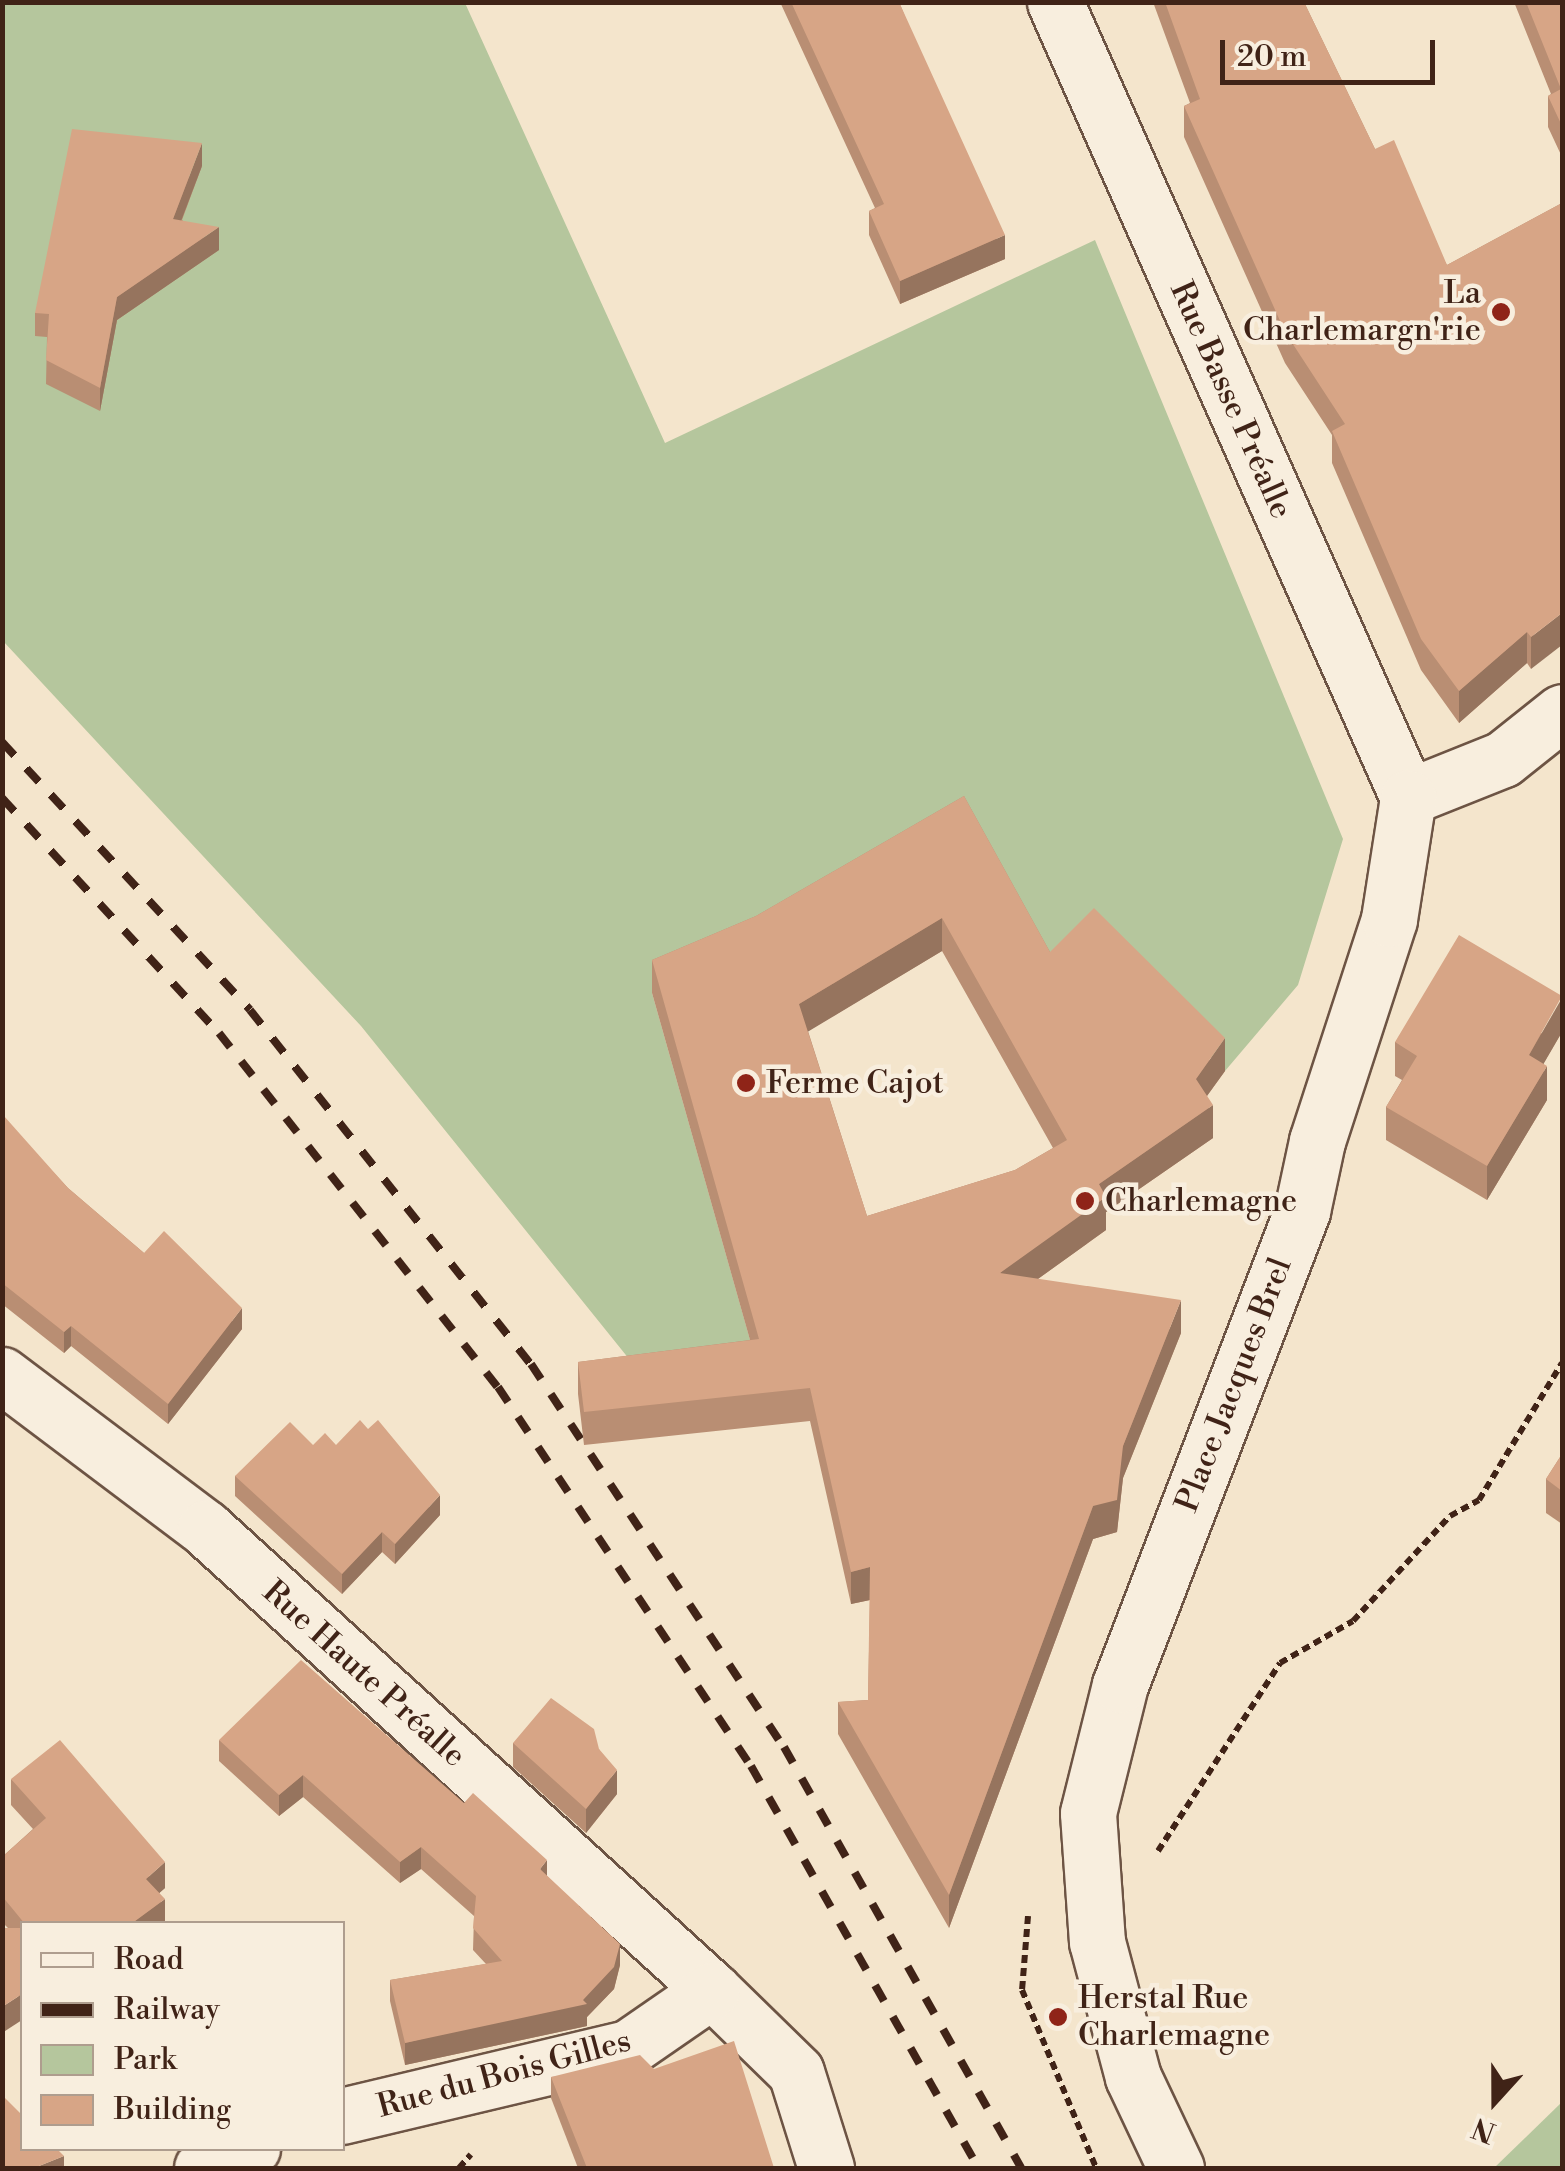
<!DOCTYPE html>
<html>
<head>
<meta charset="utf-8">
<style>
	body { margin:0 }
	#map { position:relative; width:1565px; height:2171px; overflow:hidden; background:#f4e5cc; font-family:"Libre Bodoni",serif }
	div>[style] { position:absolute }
	.green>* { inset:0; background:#b5c69d }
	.path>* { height:6px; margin-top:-3px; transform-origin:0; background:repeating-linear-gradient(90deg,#402317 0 8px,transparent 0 13px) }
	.roads { filter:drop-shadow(2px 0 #6d5444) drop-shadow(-2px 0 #6d5444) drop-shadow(0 2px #6d5444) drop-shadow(0 -2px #6d5444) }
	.minor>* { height:55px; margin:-27.5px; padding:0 27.5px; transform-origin:27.5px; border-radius:27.5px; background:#f8eede }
	.rail>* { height:8px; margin-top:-4px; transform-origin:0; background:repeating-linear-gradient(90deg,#402317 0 18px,transparent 0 36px) }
	.wall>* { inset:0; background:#b98e73 }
	.shaded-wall>* { inset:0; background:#96745e }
	.building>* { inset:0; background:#d7a586 }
	.dots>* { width:28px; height:28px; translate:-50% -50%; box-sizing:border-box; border:5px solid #f8eede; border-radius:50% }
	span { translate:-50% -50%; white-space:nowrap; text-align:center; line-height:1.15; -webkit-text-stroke:9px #f8eede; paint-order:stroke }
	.poi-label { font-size:32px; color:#402317 }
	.right { translate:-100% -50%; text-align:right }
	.left { translate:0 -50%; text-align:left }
	.street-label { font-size:32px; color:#402317 }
	.frame { position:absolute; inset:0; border:5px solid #402317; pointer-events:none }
	.legend { position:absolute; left:20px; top:1921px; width:325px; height:230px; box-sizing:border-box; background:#f8eede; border:2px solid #ae9d8e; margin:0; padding:12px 18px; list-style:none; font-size:30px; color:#402317 }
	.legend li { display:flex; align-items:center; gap:20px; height:50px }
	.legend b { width:50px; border:2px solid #ae9d8e }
	.north { position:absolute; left:1445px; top:2051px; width:100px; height:100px; -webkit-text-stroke:8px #f8eede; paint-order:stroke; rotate:201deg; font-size:28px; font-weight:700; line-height:40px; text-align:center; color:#402317 }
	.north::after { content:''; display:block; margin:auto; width:35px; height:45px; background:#402317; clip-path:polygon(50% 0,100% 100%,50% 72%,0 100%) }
	.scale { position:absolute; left:1220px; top:40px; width:215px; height:45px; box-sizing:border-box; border:5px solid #402317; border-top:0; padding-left:12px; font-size:30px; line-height:35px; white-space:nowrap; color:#402317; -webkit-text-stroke:8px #f8eede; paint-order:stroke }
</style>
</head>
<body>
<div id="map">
	<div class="green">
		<div style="clip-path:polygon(2px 3px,465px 3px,665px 443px,1095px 240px,1343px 839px,1298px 985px,1225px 1071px,1094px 941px,1060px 975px,964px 829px,652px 993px,756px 1361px,650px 1385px,361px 1026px,3px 641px)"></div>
		<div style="clip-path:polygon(1562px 2102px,1562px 2168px,1494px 2168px)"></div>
	</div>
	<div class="path">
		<div style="left:1158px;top:1851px;width:224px;rotate:-57deg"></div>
		<div style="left:1280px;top:1663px;width:84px;rotate:-29.9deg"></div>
		<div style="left:1353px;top:1621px;width:143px;rotate:-47.3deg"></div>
		<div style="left:1450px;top:1516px;width:33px;rotate:-29deg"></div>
		<div style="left:1479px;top:1500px;width:160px;rotate:-58.8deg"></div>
		<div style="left:1028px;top:1916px;width:74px;rotate:94.6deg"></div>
		<div style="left:1022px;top:1990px;width:193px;rotate:67.4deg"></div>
		<div style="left:459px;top:2168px;width:18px;rotate:-49deg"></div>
	</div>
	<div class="roads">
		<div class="minor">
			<div style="left:1055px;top:2px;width:870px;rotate:66.06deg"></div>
			<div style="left:1408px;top:797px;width:102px;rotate:-21.8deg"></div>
			<div style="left:1503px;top:759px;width:75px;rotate:-38.5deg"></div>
			<div style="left:2px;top:1375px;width:254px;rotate:37deg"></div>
			<div style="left:205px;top:1528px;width:686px;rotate:42.34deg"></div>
			<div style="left:712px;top:1990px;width:117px;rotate:44.3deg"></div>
			<div style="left:796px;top:2072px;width:101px;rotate:72.6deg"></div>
			<div style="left:342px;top:2116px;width:294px;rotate:-13.4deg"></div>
			<div style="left:628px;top:2048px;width:102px;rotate:-34.6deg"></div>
			<div style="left:202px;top:2168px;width:54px;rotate:-21.8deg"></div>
			<div style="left:1176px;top:2168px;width:101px;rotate:-115.3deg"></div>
			<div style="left:1133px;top:2077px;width:140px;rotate:-104.9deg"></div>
			<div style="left:1097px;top:1942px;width:129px;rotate:-94deg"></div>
			<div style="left:1088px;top:1813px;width:132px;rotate:-76deg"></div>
			<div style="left:1120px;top:1685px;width:508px;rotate:-68.99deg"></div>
			<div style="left:1302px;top:1211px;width:72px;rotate:-77.9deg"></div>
			<div style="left:1317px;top:1141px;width:233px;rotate:-72deg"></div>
			<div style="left:1389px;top:919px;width:123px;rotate:-81.1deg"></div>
		</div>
	</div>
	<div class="rail">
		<div style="left:2px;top:742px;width:365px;rotate:47.2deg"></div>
		<div style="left:250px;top:1010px;width:452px;rotate:51.6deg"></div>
		<div style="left:531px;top:1364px;width:459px;rotate:56.6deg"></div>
		<div style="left:784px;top:1747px;width:483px;rotate:60.6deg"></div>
		<div style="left:2px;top:798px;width:320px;rotate:47.3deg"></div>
		<div style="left:219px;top:1033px;width:451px;rotate:51.8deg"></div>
		<div style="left:498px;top:1387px;width:456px;rotate:56.3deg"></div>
		<div style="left:751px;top:1766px;width:462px;rotate:60.5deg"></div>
	</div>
	<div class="wall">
		<div style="clip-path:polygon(780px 2px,899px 2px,1005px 259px,900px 304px,869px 235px,869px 211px,875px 208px)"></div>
		<div style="clip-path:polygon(1153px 2px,1304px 2px,1375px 149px,1447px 265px,1562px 203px,1531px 669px,1527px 663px,1459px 723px,1421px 670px,1332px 463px,1332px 435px,1285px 363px,1184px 137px,1184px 106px,1190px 103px)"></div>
		<div style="clip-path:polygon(1514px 2px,1562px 2px,1562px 157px,1548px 127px,1548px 96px,1551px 94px)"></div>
		<div style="clip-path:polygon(202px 166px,182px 220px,219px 250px,117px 320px,100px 411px,46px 384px,47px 337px,35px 336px,35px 313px)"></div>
		<div style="clip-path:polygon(evenodd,964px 796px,1050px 952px,1225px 1071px,1207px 1096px,1213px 1138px,1106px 1212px,1106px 1230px,1038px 1279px,1181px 1333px,1123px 1478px,1117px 1532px,1093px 1539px,949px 1928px,838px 1734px,838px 1702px,868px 1700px,870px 1600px,851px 1604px,810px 1421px,584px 1445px,578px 1394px,578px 1362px,750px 1340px,652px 993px,652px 960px,756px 916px,964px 796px,942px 951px,1053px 1148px,1015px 1170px,867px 1216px,808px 1031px,942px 951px)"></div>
		<div style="clip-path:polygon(1562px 1032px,1543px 1064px,1547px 1100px,1487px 1200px,1386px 1140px,1386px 1107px,1402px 1080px,1395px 1076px,1395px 1042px)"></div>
		<div style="clip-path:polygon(2px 1117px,68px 1188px,144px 1253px,242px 1329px,168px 1424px,71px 1346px,64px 1353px,2px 1304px)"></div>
		<div style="clip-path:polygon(313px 1445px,336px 1445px,440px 1515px,395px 1564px,382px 1552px,342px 1594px,235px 1496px,235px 1476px)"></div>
		<div style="clip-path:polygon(1562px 1454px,1562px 1524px,1546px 1513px,1546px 1479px)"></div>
		<div style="clip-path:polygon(219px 1740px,547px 1876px,620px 1965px,614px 1989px,587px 2017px,587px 2026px,405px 2065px,390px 2001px,390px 1980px,486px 1964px,473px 1950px,474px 1916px,421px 1869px,400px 1883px,303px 1797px,279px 1816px,219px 1761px)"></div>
		<div style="clip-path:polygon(513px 1743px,599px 1749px,617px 1794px,586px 1833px,513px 1767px)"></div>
		<div style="clip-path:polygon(11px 1779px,165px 1888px,159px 1893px,165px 1924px,22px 1924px,22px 2020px,8px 1928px,2px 1922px,2px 1857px,33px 1829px,11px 1805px)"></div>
		<div style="clip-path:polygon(654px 2069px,774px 2168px,578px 2168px,551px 2098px,551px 2077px)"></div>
	</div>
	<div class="shaded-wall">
		<div style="clip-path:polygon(202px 143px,202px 166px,173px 242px,173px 219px)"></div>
		<div style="clip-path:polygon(219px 227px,219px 250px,117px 320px,100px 411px,100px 388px,117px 297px)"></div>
		<div style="clip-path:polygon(1005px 235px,1005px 259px,900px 304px,900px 281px)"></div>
		<div style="clip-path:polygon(1562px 613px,1562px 645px,1531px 669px,1531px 637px)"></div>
		<div style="clip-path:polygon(1527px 632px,1527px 663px,1459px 723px,1459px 691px)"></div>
		<div style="clip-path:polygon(942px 918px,942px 951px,799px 1037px,799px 1004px)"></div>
		<div style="clip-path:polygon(1562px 998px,1562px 1032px,1529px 1089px,1529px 1055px)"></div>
		<div style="clip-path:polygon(1225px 1038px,1225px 1071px,1196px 1111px,1196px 1079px)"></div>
		<div style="clip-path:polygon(1547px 1066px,1547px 1100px,1487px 1200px,1487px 1166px)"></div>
		<div style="clip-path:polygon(1213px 1105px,1213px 1138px,1106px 1212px,1106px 1230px,1000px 1306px,1000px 1273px,1099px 1184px)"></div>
		<div style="clip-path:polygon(1181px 1300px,1181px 1333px,1123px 1478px,1117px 1532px,1093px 1539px,949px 1928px,949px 1895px,1093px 1506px,1123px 1446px)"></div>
		<div style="clip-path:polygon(242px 1308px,242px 1329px,168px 1424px,168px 1404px)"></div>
		<div style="clip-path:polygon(71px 1326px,71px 1346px,64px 1353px,64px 1332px)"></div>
		<div style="clip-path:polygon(440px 1495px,440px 1515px,395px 1564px,395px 1544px)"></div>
		<div style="clip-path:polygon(382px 1532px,382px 1552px,342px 1594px,342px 1574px)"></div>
		<div style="clip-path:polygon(870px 1567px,870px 1600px,851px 1604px,851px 1572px)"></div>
		<div style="clip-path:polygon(617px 1770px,617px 1794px,586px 1833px,586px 1809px)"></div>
		<div style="clip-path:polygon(303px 1775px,303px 1797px,279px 1816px,279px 1795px)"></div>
		<div style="clip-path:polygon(421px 1847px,421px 1869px,400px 1883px,400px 1862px)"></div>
		<div style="clip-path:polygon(547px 1860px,547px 1882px,540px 1869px)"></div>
		<div style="clip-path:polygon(165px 1862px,165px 1888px,146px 1905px,146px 1879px)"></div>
		<div style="clip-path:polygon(165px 1899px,165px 1924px,131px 1924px)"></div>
		<div style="clip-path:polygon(620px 1944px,620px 1965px,614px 1989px,587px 2017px,587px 2026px,405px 2065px,405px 2043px,583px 2000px)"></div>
		<div style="clip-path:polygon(22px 1994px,22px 2020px,2px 2033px,2px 2007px)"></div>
		<div style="clip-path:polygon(64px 2156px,64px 2168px,34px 2168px)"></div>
	</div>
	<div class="building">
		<div style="clip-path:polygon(791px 2px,899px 2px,1005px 235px,900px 281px,869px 211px,884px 204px)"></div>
		<div style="clip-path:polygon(1165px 2px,1304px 2px,1375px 149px,1394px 140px,1447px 265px,1562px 203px,1562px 613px,1531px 637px,1527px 632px,1459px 691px,1421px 639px,1332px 431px,1345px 424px,1285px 332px,1184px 106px,1200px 99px)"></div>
		<div style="clip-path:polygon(1526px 2px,1562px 2px,1562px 126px,1548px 96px,1561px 89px)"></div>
		<div style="clip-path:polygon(72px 129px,202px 143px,173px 219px,219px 227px,117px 297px,100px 388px,46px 360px,49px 314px,35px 313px)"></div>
		<div style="clip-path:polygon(evenodd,964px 796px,1050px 952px,1094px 908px,1225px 1038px,1196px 1079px,1213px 1105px,1099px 1184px,1106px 1197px,1000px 1273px,1181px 1300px,1123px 1446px,1117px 1500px,1093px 1506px,949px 1895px,838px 1702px,868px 1700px,870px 1567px,851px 1572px,810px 1388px,584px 1412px,578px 1362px,759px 1339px,652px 960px,756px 916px,964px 796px,942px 918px,1067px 1140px,1015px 1170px,867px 1216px,799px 1004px,942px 918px)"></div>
		<div style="clip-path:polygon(1459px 935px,1562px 996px,1529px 1055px,1547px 1066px,1487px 1166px,1386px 1107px,1417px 1056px,1395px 1042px)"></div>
		<div style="clip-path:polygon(4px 1116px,68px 1188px,144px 1253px,164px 1231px,242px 1308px,168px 1404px,71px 1326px,64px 1332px,2px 1283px,2px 1117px)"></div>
		<div style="clip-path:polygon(360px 1420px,368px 1429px,378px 1420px,440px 1495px,395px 1544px,382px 1532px,342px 1574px,235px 1476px,290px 1422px,313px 1445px,325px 1433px,336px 1445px)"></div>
		<div style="clip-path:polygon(1562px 1454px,1562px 1491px,1546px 1479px)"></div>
		<div style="clip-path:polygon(301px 1660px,464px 1803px,473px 1793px,547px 1860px,540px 1869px,620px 1944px,614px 1967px,583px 2000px,587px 2004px,405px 2043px,390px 1980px,502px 1961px,473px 1928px,476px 1896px,421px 1847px,400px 1862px,303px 1775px,279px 1795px,219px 1740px)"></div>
		<div style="clip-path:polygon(551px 1698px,594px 1729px,599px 1749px,617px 1770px,586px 1809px,513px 1743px)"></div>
		<div style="clip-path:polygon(60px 1740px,165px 1862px,146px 1879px,165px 1899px,131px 1924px,25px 1924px,2px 1896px,2px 1857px,46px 1818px,11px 1779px)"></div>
		<div style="clip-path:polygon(2px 1928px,22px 1928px,22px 1994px,2px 2007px)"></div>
		<div style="clip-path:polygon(734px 2041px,774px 2168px,587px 2168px,551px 2077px,640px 2055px,654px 2069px)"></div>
		<div style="clip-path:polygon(2px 2095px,22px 2115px,22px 2148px,56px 2148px,64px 2156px,34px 2168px,2px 2168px)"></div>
	</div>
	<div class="dots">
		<div style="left:1501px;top:312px;background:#8f2418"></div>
		<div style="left:746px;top:1083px;background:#8f2418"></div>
		<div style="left:1085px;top:1201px;background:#8f2418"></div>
		<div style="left:1058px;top:2017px;background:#8f2418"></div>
	</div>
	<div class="poi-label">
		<span class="right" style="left:1481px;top:312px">La<br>Charlemargn'rie</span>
		<span class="left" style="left:766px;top:1083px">Ferme Cajot</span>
		<span class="left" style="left:1105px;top:1201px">Charlemagne</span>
		<span class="left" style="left:1078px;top:2017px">Herstal Rue<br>Charlemagne</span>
	</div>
	<div class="street-label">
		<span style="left:1231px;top:400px;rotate:66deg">Rue Basse Préalle</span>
		<span style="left:1234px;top:1385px;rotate:-69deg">Place Jacques Brel</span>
		<span style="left:364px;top:1674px;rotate:42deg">Rue Haute Préalle</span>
		<span style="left:504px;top:2074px;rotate:-15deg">Rue du Bois Gilles</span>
	</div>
	<div class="frame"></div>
	<ul class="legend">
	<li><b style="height:12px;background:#f8eede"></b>Road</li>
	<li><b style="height:12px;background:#402317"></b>Railway</li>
	<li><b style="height:28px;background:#b5c69d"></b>Park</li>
	<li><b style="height:28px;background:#d7a586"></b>Building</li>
	</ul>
	<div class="north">N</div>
	<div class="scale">20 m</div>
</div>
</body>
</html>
